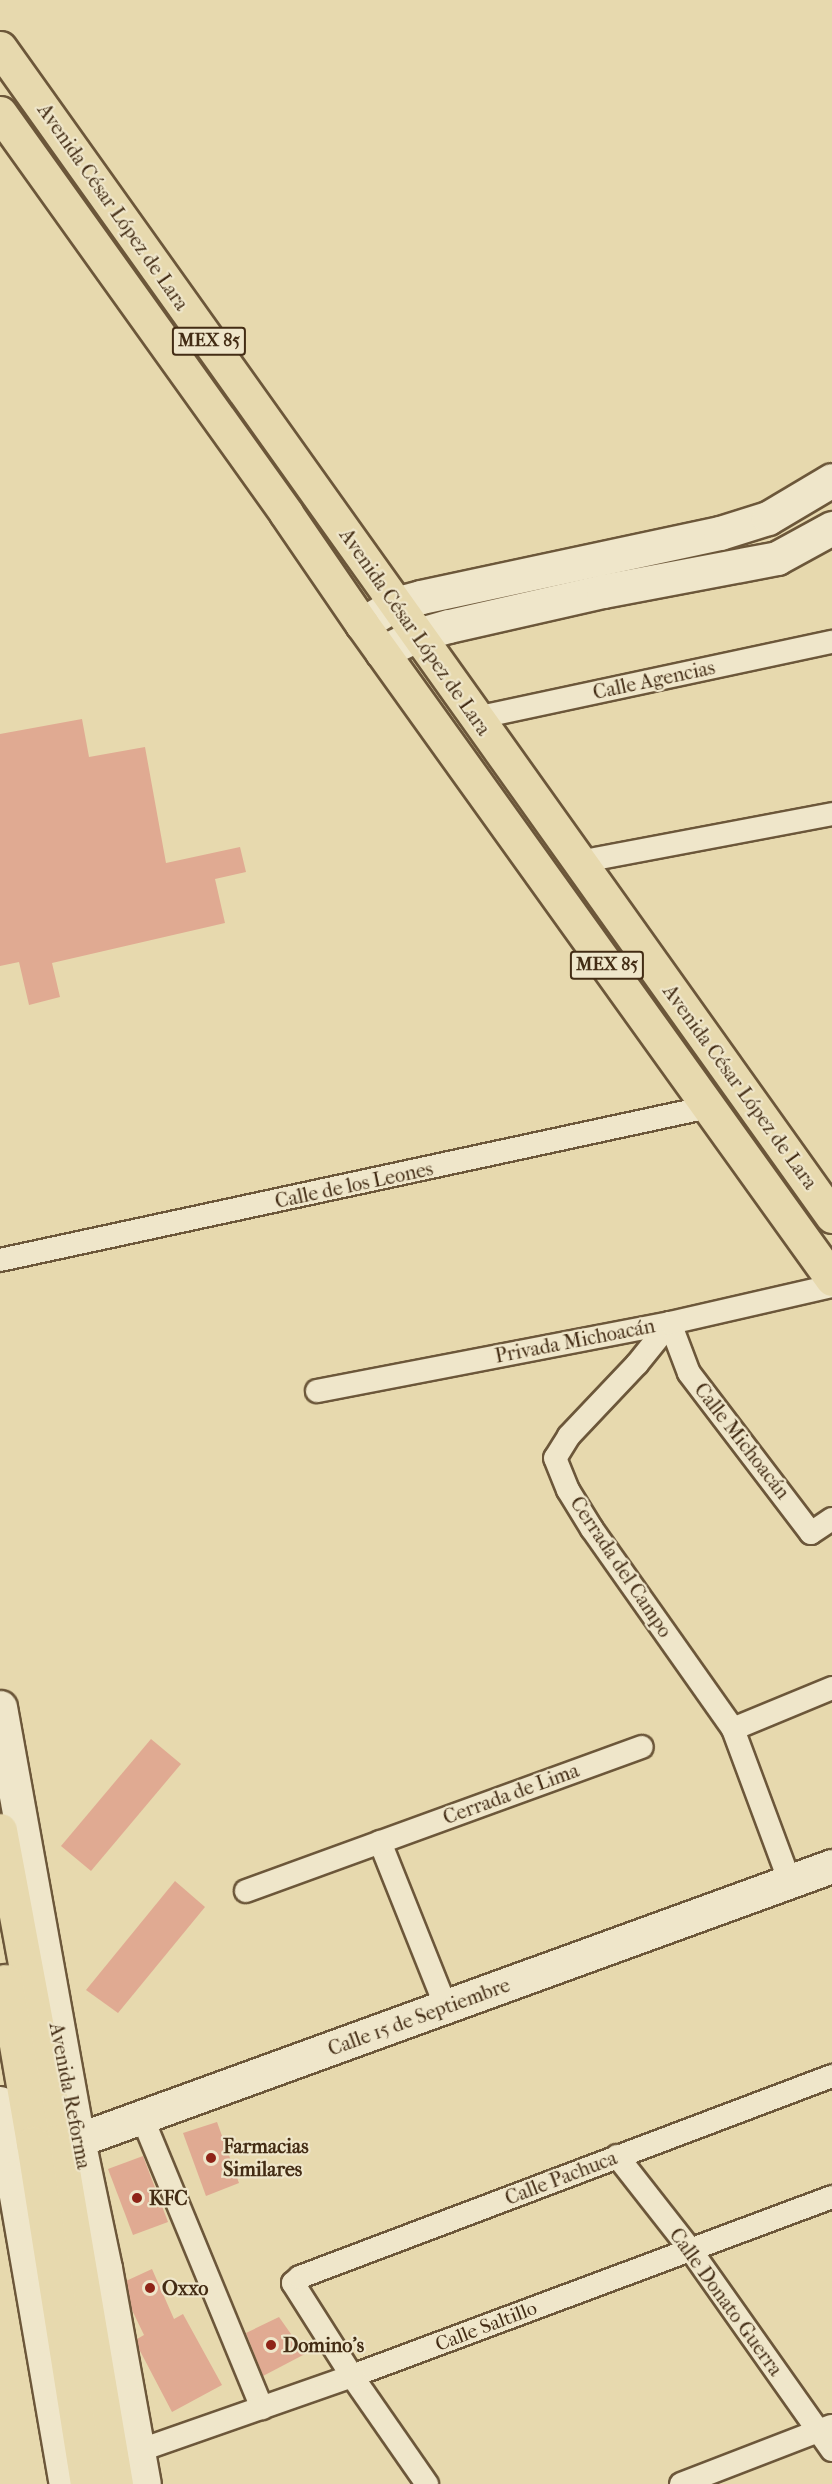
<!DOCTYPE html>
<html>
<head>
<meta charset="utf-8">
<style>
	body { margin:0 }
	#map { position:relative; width:832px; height:2484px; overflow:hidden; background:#e7d9ae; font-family:"IM FELL French Canon",serif }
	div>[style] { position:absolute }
	.building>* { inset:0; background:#e0aa92 }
	.roads { filter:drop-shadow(2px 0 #6c573a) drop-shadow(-2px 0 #6c573a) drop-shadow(0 2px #6c573a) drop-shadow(0 -2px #6c573a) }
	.street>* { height:22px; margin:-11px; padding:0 11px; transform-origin:11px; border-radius:11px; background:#efe6ca }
	.secondary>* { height:33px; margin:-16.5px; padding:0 16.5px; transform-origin:16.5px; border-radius:16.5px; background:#efe6ca }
	.primary>* { height:33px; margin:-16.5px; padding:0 16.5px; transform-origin:16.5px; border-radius:16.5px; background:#e7d9ae }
	.dots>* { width:16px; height:16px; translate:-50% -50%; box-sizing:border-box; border:3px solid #efe6ca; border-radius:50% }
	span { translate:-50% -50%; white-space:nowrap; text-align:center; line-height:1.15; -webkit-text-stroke:4.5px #efe6ca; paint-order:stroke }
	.shield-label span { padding:2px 4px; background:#efe6ca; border:2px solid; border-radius:4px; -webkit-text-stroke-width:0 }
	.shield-label { font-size:18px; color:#432c14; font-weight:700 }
	.street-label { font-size:20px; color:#432c14 }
	.poi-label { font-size:20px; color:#432c14; font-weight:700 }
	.left { translate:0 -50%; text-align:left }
</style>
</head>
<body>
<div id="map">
	<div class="building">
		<div style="clip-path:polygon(82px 719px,89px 757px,145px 747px,166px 863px,240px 847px,246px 872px,215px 879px,225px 923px,52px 963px,60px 997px,29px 1005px,19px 962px,0 966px,0 734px)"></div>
		<div style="clip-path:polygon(151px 1739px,181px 1764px,91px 1871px,61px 1846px)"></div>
		<div style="clip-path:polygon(175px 1881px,205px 1907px,118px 2013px,86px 1990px)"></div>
		<div style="clip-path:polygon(217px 2122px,239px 2183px,206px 2196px,183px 2133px)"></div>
		<div style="clip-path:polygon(143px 2156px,168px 2222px,133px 2235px,108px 2169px)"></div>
		<div style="clip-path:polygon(152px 2269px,174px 2319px,183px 2314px,222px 2385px,172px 2412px,139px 2349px,137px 2339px,144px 2335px,131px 2308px,126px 2281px)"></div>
		<div style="clip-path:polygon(279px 2317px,305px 2354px,263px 2376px,246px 2333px)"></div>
	</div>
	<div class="roads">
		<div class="street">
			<div style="left:476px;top:718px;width:364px;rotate:-12.1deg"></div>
			<div style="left:579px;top:862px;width:258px;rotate:-10.7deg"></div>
			<div style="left:0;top:1260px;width:724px;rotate:-12.19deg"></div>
			<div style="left:670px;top:1323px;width:53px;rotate:128.8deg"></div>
			<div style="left:637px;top:1364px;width:99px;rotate:133.4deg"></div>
			<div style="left:569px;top:1436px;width:26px;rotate:122deg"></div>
			<div style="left:555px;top:1458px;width:35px;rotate:68deg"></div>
			<div style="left:568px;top:1490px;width:46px;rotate:58.4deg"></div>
			<div style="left:592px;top:1529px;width:245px;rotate:54.8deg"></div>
			<div style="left:733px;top:1729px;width:163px;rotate:69.6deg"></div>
			<div style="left:670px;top:1323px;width:53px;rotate:69.2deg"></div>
			<div style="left:689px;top:1373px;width:201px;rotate:52.7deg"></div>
			<div style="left:811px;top:1533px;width:25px;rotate:-34deg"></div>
			<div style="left:317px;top:1391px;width:359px;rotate:-10.9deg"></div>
			<div style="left:670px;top:1323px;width:166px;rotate:-12.9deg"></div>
			<div style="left:733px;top:1729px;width:107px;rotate:-22.5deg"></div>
			<div style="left:380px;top:1842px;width:178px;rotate:68.2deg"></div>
			<div style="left:246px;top:1891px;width:421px;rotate:-20deg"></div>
			<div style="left:142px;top:2117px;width:315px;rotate:67.6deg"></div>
			<div style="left:617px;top:2156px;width:118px;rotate:51.9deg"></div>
			<div style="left:690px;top:2249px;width:246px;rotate:54.8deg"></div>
			<div style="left:138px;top:2451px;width:227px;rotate:-19.3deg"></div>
			<div style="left:352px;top:2376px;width:512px;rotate:-20.45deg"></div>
			<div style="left:427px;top:2484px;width:131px;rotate:-124.8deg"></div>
			<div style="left:352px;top:2376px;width:110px;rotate:-122.4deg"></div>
			<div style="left:293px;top:2283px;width:9px;rotate:-41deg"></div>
			<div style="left:300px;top:2277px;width:569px;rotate:-20.7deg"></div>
			<div style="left:681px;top:2484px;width:161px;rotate:-21.1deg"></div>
		</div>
		<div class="secondary">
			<div style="left:362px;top:624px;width:39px;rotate:-31deg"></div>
			<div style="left:395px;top:604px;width:27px;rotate:-15deg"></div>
			<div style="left:421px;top:597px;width:306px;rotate:-12.1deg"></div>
			<div style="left:720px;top:533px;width:50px;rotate:-17.4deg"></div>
			<div style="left:768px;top:518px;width:74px;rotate:-30.7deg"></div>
			<div style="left:382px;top:652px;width:39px;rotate:-26deg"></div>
			<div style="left:417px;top:635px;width:33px;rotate:-16deg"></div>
			<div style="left:449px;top:626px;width:158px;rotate:-12.8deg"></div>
			<div style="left:603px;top:591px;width:177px;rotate:-10.7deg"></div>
			<div style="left:777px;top:558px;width:63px;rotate:-28.6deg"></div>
			<div style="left:0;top:1707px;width:440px;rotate:79.8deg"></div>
			<div style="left:78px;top:2140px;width:131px;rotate:78.1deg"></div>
			<div style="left:105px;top:2268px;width:219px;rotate:79.8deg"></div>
			<div style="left:0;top:2103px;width:387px;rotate:80.2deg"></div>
			<div style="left:0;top:2146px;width:78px;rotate:-4.4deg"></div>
			<div style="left:78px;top:2140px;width:802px;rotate:-19.97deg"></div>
		</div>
		<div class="primary">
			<div style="left:0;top:48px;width:1434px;rotate:54.54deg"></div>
			<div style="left:0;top:113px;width:492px;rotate:54.4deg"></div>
			<div style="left:286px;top:513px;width:135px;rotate:55.6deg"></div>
			<div style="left:362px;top:624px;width:806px;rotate:54.34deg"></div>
			<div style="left:0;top:1830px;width:316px;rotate:79.4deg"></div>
			<div style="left:58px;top:2141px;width:348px;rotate:80.4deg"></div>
			<div style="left:5px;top:1981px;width:164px;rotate:80.2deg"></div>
			<div style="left:33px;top:2143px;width:345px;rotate:81deg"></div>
		</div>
	</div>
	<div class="dots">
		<div style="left:211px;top:2158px;background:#8f2418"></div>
		<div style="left:137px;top:2198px;background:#8f2418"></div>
		<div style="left:150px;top:2288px;background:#8f2418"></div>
		<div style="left:271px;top:2345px;background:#8f2418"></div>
	</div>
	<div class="shield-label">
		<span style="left:209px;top:341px">MEX 85</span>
		<span style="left:607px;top:965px">MEX 85</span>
	</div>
	<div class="street-label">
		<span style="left:113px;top:207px;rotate:55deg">Avenida César López de Lara</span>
		<span style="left:415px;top:632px;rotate:55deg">Avenida César López de Lara</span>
		<span style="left:654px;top:680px;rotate:-12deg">Calle Agencias</span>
		<span style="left:740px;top:1087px;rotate:54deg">Avenida César López de Lara</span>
		<span style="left:354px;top:1185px;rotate:-12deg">Calle de los Leones</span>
		<span style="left:575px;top:1341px;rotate:-11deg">Privada Michoacán</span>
		<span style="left:742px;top:1441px;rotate:52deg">Calle Michoacán</span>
		<span style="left:621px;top:1567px;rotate:56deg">Cerrada del Campo</span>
		<span style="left:511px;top:1794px;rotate:-20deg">Cerrada de Lima</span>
		<span style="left:419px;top:2017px;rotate:-20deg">Calle 15 de Septiembre</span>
		<span style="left:70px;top:2096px;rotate:79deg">Avenida Reforma</span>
		<span style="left:561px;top:2178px;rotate:-21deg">Calle Pachuca</span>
		<span style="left:726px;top:2302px;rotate:54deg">Calle Donato Guerra</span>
		<span style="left:486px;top:2326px;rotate:-21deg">Calle Saltillo</span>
	</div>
	<div class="poi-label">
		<span class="left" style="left:223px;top:2158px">Farmacias<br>Similares</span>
		<span class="left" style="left:149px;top:2198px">KFC</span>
		<span class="left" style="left:162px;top:2288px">Oxxo</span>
		<span class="left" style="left:283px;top:2345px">Domino's</span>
	</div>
</div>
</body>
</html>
